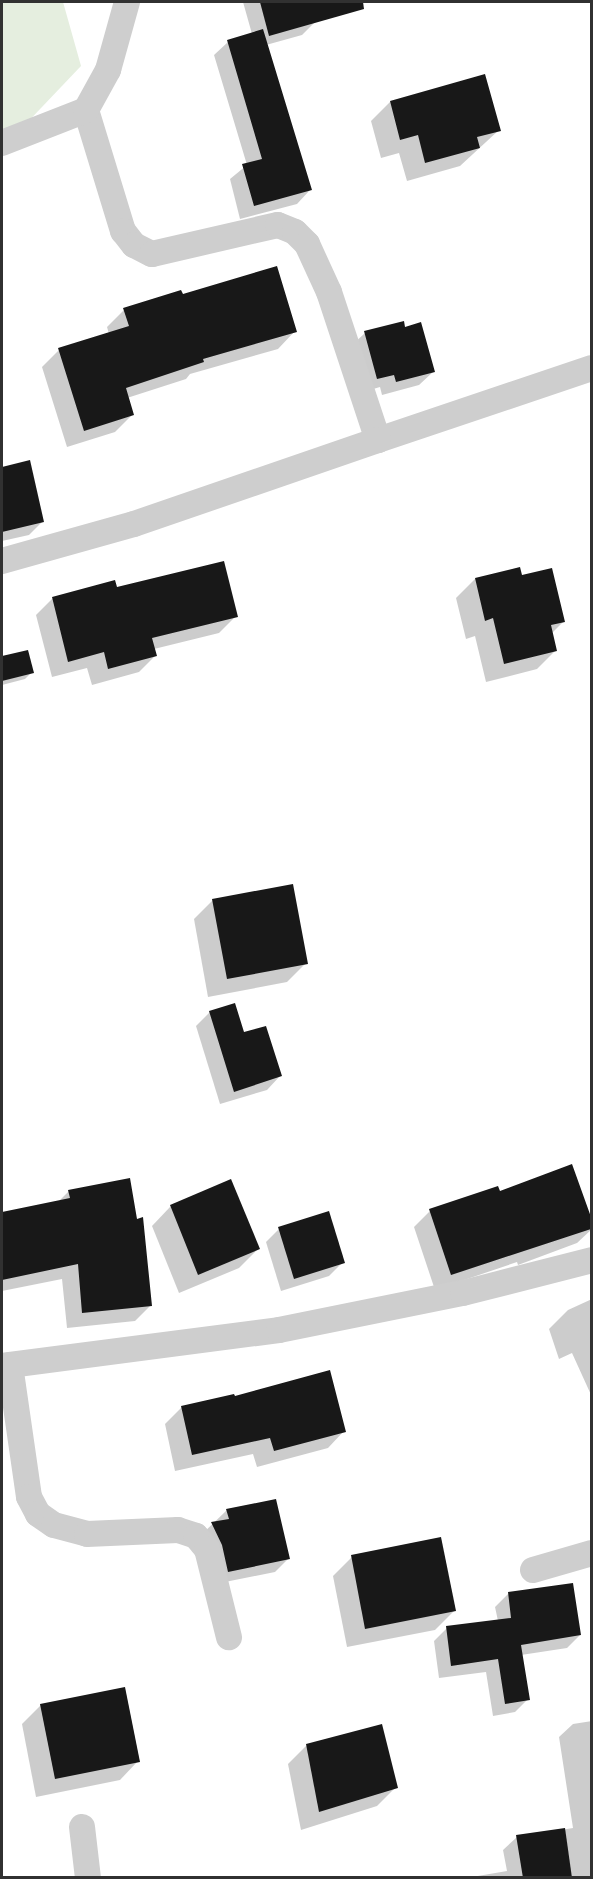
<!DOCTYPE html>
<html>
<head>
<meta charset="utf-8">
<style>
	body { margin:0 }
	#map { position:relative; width:593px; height:1879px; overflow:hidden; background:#fff; font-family:Montserrat,sans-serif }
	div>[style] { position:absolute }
	.green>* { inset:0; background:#e5eedf }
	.shadow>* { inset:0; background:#0003 }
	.building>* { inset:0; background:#181818 }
	.street>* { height:26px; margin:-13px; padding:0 13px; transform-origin:13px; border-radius:13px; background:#cecece }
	span { translate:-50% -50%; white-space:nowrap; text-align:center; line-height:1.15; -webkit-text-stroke:6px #fff; paint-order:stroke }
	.frame { position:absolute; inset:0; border:3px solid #313131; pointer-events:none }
</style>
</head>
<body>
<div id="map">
	<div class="green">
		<div style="clip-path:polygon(2px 2px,63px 2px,81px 66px,2px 149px)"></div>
	</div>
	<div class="shadow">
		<div style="clip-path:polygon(243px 2px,310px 2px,315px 22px,302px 35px,266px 45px,310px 190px,297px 204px,240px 219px,230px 179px,247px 165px,214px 55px,228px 42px,252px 34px)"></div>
		<div style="clip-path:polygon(390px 102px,499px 130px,460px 166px,407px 181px,399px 153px,381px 158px,371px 121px)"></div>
		<div style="clip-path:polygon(182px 295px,295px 331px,278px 349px,190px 374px,186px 379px,127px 398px,132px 415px,115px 432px,67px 447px,42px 367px,59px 350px,109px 334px,107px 327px,124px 310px)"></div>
		<div style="clip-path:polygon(365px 333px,433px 372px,419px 385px,382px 395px,380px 387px,363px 392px,351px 346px)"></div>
		<div style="clip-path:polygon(29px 462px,43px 521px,29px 535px,2px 541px,2px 469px)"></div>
		<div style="clip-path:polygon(521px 577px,563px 622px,552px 633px,556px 650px,537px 669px,486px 682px,475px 636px,466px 639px,456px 598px,475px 579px)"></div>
		<div style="clip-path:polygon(114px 582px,116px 589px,236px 616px,219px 633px,154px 649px,155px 656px,139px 672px,92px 685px,87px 668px,52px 677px,36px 615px,52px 599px)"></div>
		<div style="clip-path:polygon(27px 652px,32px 672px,25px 679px,2px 685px,2px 658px)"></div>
		<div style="clip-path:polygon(213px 900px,306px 963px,287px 982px,208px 997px,194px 919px)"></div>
		<div style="clip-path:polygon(210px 1012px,243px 1034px,280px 1076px,267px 1090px,220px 1104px,196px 1026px)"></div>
		<div style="clip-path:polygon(571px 1166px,592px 1222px,592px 1229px,577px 1243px,518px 1265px,517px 1262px,435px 1290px,414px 1227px,430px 1211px,499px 1193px)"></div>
		<div style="clip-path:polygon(230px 1181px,258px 1249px,239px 1268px,179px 1293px,152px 1226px,170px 1207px)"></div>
		<div style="clip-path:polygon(69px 1191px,150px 1306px,135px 1321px,67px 1328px,62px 1279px,2px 1291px,2px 1213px,59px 1201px)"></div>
		<div style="clip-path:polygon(279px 1229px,343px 1262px,329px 1276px,281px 1291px,266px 1242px)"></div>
		<div style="clip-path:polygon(592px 1299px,592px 1397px,572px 1353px,559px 1359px,549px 1329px,568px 1310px)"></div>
		<div style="clip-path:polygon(182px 1407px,344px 1431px,328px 1448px,257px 1467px,253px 1454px,175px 1471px,165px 1424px)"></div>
		<div style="clip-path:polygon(227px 1510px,288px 1559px,275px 1572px,215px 1584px,199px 1537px)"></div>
		<div style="clip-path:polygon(352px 1557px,454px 1611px,435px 1630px,347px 1647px,333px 1576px)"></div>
		<div style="clip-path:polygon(508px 1594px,580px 1635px,567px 1648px,521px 1655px,528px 1699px,515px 1712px,493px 1716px,486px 1672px,439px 1678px,434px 1641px,447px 1628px,498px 1621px,495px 1607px)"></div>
		<div style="clip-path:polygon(41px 1705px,138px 1761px,120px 1780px,36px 1797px,22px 1724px)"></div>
		<div style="clip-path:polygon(592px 1721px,592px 1878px,466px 1878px,507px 1871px,503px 1850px,517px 1837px,573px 1828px,559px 1737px,573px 1724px)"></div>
		<div style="clip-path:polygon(306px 1746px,396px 1787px,377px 1806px,301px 1830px,288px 1764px)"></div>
	</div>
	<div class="building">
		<div style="clip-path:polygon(260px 2px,363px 2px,364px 9px,269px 36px)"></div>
		<div style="clip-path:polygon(263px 29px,312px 190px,254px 206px,242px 164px,262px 159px,227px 40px)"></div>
		<div style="clip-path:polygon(485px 74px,501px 131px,477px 137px,480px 148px,425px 163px,418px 135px,400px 140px,390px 101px)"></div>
		<div style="clip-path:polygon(277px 266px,297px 332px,203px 359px,204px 362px,126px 388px,134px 415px,84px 431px,58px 348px,129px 326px,123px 308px,181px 290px,183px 294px)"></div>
		<div style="clip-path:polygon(404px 321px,405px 327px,421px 322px,435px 372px,396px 382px,394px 375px,377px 379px,364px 331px)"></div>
		<div style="clip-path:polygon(30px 460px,44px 522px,2px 532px,2px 467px)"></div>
		<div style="clip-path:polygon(224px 561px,238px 617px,152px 638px,157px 656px,108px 669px,104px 652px,68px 662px,52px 597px,115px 580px,117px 587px)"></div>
		<div style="clip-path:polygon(520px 567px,522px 575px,552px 568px,565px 622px,551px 625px,557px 651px,504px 664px,493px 618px,485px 621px,475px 578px)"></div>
		<div style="clip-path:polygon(28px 650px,34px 673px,2px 681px,2px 656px)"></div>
		<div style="clip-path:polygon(293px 884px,308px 964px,227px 979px,212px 899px)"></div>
		<div style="clip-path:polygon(235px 1003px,244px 1032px,266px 1026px,282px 1076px,234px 1092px,209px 1011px)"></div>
		<div style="clip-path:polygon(572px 1164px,591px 1217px,591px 1229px,451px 1275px,429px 1209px,498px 1186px,500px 1191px)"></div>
		<div style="clip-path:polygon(130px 1178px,137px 1219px,143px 1217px,152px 1306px,82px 1313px,78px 1264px,2px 1280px,2px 1212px,70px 1198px,68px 1190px)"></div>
		<div style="clip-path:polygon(231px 1179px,260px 1249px,198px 1275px,170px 1205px)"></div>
		<div style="clip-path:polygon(329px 1211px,345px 1263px,294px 1279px,278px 1227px)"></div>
		<div style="clip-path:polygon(330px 1370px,346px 1432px,274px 1451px,270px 1438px,192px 1455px,181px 1406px,234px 1394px,235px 1396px)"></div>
		<div style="clip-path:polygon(276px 1499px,290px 1559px,228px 1572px,222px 1545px,211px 1522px,229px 1519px,226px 1509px)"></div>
		<div style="clip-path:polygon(441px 1537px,456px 1611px,365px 1629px,351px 1555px)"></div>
		<div style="clip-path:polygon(573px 1583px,581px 1635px,521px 1645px,530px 1700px,505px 1704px,498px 1659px,451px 1666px,446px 1626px,511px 1618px,508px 1592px)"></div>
		<div style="clip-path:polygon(125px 1687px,140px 1762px,55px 1779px,40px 1704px)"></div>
		<div style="clip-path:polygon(382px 1724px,398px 1788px,319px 1812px,306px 1744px)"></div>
		<div style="clip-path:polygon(565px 1828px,572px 1878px,523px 1878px,516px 1835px)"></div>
	</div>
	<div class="street">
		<div style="left:86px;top:110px;width:127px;rotate:73deg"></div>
		<div style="left:123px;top:231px;width:18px;rotate:52deg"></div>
		<div style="left:134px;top:245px;width:20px;rotate:27deg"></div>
		<div style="left:152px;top:254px;width:129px;rotate:-13deg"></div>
		<div style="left:278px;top:225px;width:18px;rotate:22deg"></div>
		<div style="left:295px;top:232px;width:17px;rotate:45deg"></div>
		<div style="left:307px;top:244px;width:53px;rotate:65.4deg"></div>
		<div style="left:329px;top:292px;width:156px;rotate:71.7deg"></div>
		<div style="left:378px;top:440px;width:226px;rotate:-18.6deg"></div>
		<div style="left:2px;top:143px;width:90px;rotate:-21.4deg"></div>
		<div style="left:86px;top:110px;width:46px;rotate:-61.2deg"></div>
		<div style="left:108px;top:70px;width:71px;rotate:-74.4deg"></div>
		<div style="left:2px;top:561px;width:137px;rotate:-15.7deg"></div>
		<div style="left:134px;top:524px;width:258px;rotate:-19deg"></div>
		<div style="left:10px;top:1365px;width:133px;rotate:81.8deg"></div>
		<div style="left:29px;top:1497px;width:19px;rotate:62deg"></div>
		<div style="left:38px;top:1514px;width:19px;rotate:35deg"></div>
		<div style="left:54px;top:1525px;width:34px;rotate:15deg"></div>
		<div style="left:87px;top:1534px;width:91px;rotate:-2.5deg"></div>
		<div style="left:178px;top:1530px;width:19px;rotate:18deg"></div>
		<div style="left:196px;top:1536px;width:17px;rotate:50deg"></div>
		<div style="left:207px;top:1549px;width:91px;rotate:76deg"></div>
		<div style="left:2px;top:1366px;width:279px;rotate:-7.4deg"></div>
		<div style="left:279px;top:1330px;width:188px;rotate:-11.4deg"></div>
		<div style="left:463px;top:1293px;width:133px;rotate:-14.3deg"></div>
		<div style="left:533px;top:1570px;width:61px;rotate:-16.1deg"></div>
		<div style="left:82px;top:1827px;width:51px;rotate:83.3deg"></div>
	</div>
	<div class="frame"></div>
</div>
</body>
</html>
